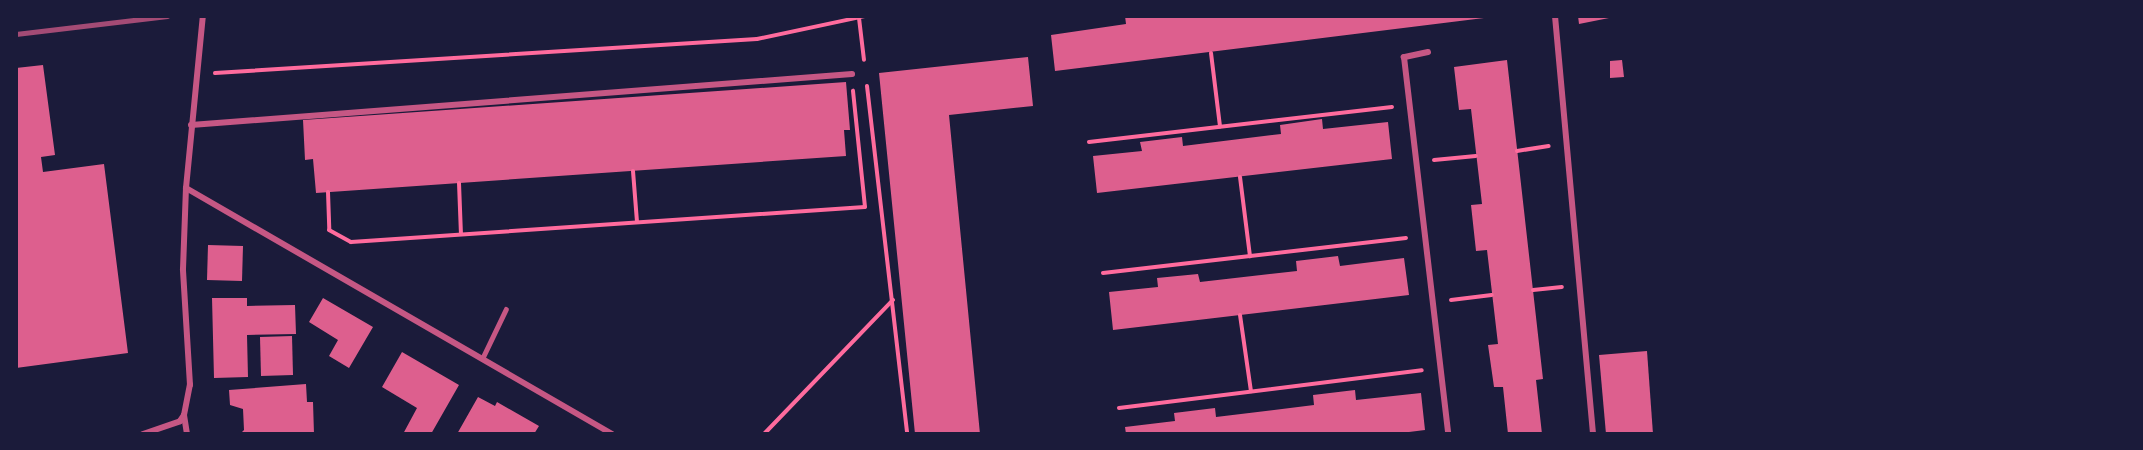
<!DOCTYPE html>
<html>
<head>
<meta charset="utf-8">
<style>
	body { margin:0 }
	#map { position:relative; width:2143px; height:450px; overflow:hidden; background:#1b1b3a; font-family:Poppins,sans-serif }
	div>[style] { position:absolute }
	.building>* { inset:0; background:#dd5f8e }
	.path>* { height:4px; margin:-2px; padding:0 2px; transform-origin:2px; border-radius:2px; background:#ff6b9d }
	.service>* { height:4.5px; margin:-2.25px; padding:0 2.25px; transform-origin:2.25px; border-radius:2.25px; background:#c65784 }
	.minor>* { height:6px; margin:-3px; padding:0 3px; transform-origin:3px; border-radius:3px; background:#c65784 }
	.rail>* { height:4.5px; margin:-2.25px; padding:0 2.25px; transform-origin:2.25px; border-radius:2.25px; background:#a44b75 }
	span { translate:-50% -50%; white-space:nowrap; text-align:center; line-height:1.15; -webkit-text-stroke:4.5px #1b1b3a; paint-order:stroke }
	.frame { position:absolute; inset:0; border:18px solid #1b1b3a; pointer-events:none }
</style>
</head>
<body>
<div id="map">
	<div class="building">
		<div style="clip-path:polygon(1125px 16px,1483px 16px,1484px 18px,1055px 71px,1051px 35px,1126px 24px)"></div>
		<div style="clip-path:polygon(1578px 16px,1619px 16px,1579px 24px)"></div>
		<div style="clip-path:polygon(1028px 57px,1033px 106px,949px 115px,980px 434px,915px 434px,879px 73px)"></div>
		<div style="clip-path:polygon(1507px 60px,1543px 379px,1536px 380px,1542px 434px,1508px 434px,1503px 387px,1494px 387px,1488px 345px,1498px 344px,1487px 250px,1476px 251px,1471px 205px,1482px 204px,1471px 109px,1459px 110px,1454px 67px)"></div>
		<div style="clip-path:polygon(1622px 60px,1624px 77px,1610px 78px,1610px 61px)"></div>
		<div style="clip-path:polygon(43px 65px,55px 155px,41px 157px,43px 172px,104px 164px,128px 353px,16px 368px,16px 68px)"></div>
		<div style="clip-path:polygon(846px 82px,850px 130px,844px 130px,846px 156px,316px 193px,313px 159px,305px 160px,303px 120px)"></div>
		<div style="clip-path:polygon(1322px 119px,1323px 129px,1388px 122px,1392px 159px,1097px 193px,1093px 156px,1142px 151px,1140px 142px,1182px 137px,1183px 146px,1281px 134px,1280px 125px)"></div>
		<div style="clip-path:polygon(208px 245px,243px 246px,242px 281px,207px 280px)"></div>
		<div style="clip-path:polygon(1338px 256px,1340px 266px,1404px 258px,1409px 295px,1113px 330px,1109px 292px,1158px 287px,1157px 278px,1198px 274px,1200px 282px,1297px 271px,1296px 261px)"></div>
		<div style="clip-path:polygon(212px 298px,247px 298px,247px 306px,295px 305px,296px 334px,247px 335px,248px 377px,214px 378px)"></div>
		<div style="clip-path:polygon(323px 298px,373px 327px,349px 368px,329px 356px,338px 340px,309px 322px)"></div>
		<div style="clip-path:polygon(292px 336px,293px 375px,261px 376px,260px 337px)"></div>
		<div style="clip-path:polygon(1647px 351px,1653px 434px,1606px 434px,1599px 355px)"></div>
		<div style="clip-path:polygon(402px 352px,459px 385px,431px 434px,403px 434px,417px 408px,382px 387px)"></div>
		<div style="clip-path:polygon(306px 384px,307px 402px,313px 402px,314px 434px,240px 434px,244px 430px,243px 409px,230px 405px,229px 390px)"></div>
		<div style="clip-path:polygon(1355px 390px,1356px 400px,1421px 393px,1425px 430px,1393px 434px,1126px 434px,1125px 427px,1175px 421px,1174px 413px,1215px 408px,1216px 417px,1314px 405px,1313px 395px)"></div>
		<div style="clip-path:polygon(478px 397px,495px 406px,497px 402px,539px 426px,534px 434px,457px 434px)"></div>
	</div>
	<div class="path">
		<div style="left:859px;top:18px;width:42px;rotate:83.2deg"></div>
		<div style="left:1211px;top:53px;width:74px;rotate:83deg"></div>
		<div style="left:215px;top:73px;width:543px;rotate:-3.59deg"></div>
		<div style="left:757px;top:39px;width:110px;rotate:-12deg"></div>
		<div style="left:867px;top:86px;width:350px;rotate:83.4deg"></div>
		<div style="left:1089px;top:142px;width:305px;rotate:-6.6deg"></div>
		<div style="left:1517px;top:151px;width:32px;rotate:-9deg"></div>
		<div style="left:1434px;top:160px;width:42px;rotate:-5.4deg"></div>
		<div style="left:633px;top:171px;width:51px;rotate:85.5deg"></div>
		<div style="left:1240px;top:177px;width:80px;rotate:82.8deg"></div>
		<div style="left:459px;top:183px;width:51px;rotate:87.8deg"></div>
		<div style="left:328px;top:192px;width:38px;rotate:88deg"></div>
		<div style="left:329px;top:230px;width:25px;rotate:29deg"></div>
		<div style="left:351px;top:242px;width:515px;rotate:-3.9deg"></div>
		<div style="left:865px;top:207px;width:117px;rotate:-95.9deg"></div>
		<div style="left:1103px;top:273px;width:305px;rotate:-6.6deg"></div>
		<div style="left:1533px;top:290px;width:29px;rotate:-6deg"></div>
		<div style="left:1451px;top:300px;width:41px;rotate:-7deg"></div>
		<div style="left:1240px;top:315px;width:77px;rotate:81.8deg"></div>
		<div style="left:1119px;top:408px;width:305px;rotate:-7.1deg"></div>
		<div style="left:764px;top:434px;width:186px;rotate:-46.1deg"></div>
	</div>
	<div class="service">
		<div style="left:482px;top:359px;width:55px;rotate:-64.4deg"></div>
	</div>
	<div class="minor">
		<div style="left:1555px;top:16px;width:420px;rotate:84.8deg"></div>
		<div style="left:1428px;top:52px;width:25px;rotate:168deg"></div>
		<div style="left:1404px;top:57px;width:380px;rotate:83.3deg"></div>
		<div style="left:191px;top:125px;width:663px;rotate:-4.41deg"></div>
		<div style="left:186px;top:188px;width:492px;rotate:30deg"></div>
		<div style="left:143px;top:434px;width:39px;rotate:-19deg"></div>
		<div style="left:180px;top:421px;width:7px;rotate:-56deg"></div>
		<div style="left:187px;top:434px;width:19px;rotate:-99deg"></div>
		<div style="left:184px;top:415px;width:31px;rotate:-79deg"></div>
		<div style="left:190px;top:385px;width:116px;rotate:-93.5deg"></div>
		<div style="left:183px;top:269px;width:81px;rotate:-87.9deg"></div>
		<div style="left:186px;top:188px;width:173px;rotate:-84.4deg"></div>
	</div>
	<div class="rail">
		<div style="left:16px;top:34px;width:152px;rotate:-6.8deg"></div>
	</div>
	<div class="frame"></div>
</div>
</body>
</html>
